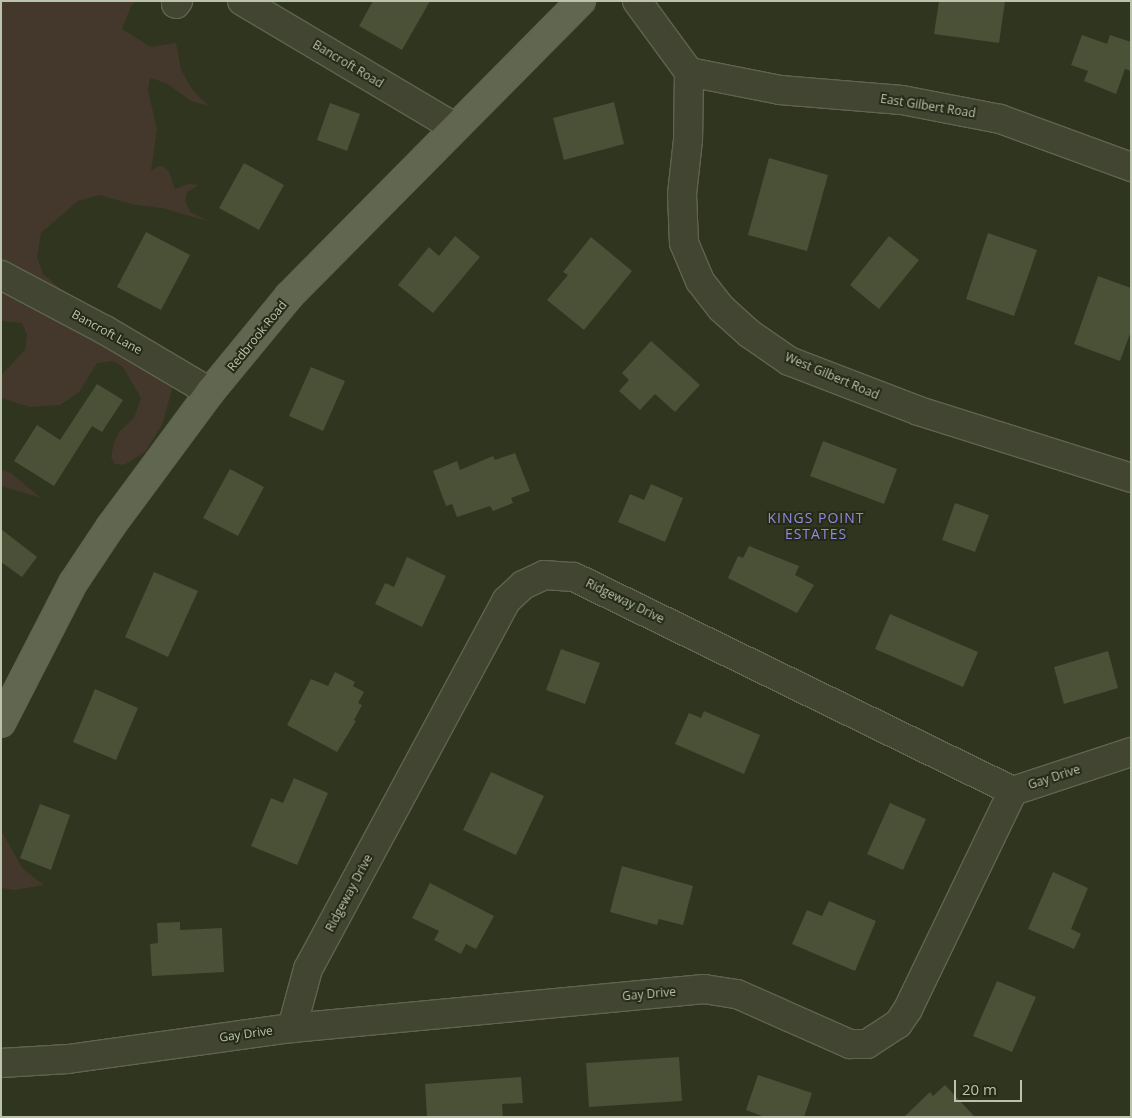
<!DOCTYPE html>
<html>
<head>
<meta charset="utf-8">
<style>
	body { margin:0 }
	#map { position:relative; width:1132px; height:1118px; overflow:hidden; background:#30351f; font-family:"Open Sans",sans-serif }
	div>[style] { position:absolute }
	.green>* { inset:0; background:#43382b }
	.building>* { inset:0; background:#4a5136 }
	.roads { filter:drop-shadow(1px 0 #5e6450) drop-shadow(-1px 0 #5e6450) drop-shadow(0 1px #5e6450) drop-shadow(0 -1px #5e6450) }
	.minor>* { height:28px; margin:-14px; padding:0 14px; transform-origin:14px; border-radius:14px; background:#414532 }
	.major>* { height:28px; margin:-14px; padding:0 14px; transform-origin:14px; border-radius:14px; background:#606650 }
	span { translate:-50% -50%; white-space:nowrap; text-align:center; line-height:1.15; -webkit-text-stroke:4px #252a18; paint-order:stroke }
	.street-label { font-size:12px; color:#bcc3ac }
	.neighbourhood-label { font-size:14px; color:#938bde; letter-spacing:1px }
	.frame { position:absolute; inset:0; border:2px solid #bcc3ac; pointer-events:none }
	.scale { position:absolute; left:954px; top:1080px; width:68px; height:22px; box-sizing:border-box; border:2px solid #bcc3ac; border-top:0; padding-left:6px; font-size:15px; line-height:18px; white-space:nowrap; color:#bcc3ac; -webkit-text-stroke:4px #252a18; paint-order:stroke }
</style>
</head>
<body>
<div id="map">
	<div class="green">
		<div style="clip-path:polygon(1px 1px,137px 1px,131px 6px,122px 29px,151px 47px,176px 43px,181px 70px,193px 91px,209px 106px,191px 101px,166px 83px,150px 78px,148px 91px,157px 129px,151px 171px,159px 166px,164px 167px,169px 172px,175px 189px,189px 184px,199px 185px,187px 192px,185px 201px,190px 212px,211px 222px,162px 208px,136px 205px,99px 195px,78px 201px,41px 233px,37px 257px,43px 274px,72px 298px,46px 314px,63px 324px,119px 344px,173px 386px,162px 425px,145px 452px,124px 465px,115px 464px,111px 457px,114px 443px,119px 432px,134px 418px,141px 398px,123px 367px,113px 361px,97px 363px,79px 392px,60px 405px,30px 407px,1px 398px,1px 375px,25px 350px,27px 335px,22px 323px,1px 321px)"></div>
		<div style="clip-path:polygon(1px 469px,11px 473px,41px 498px,1px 486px)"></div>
		<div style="clip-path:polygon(1px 830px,22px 868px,44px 885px,15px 890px,1px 888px)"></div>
	</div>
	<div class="building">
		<div style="clip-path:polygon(373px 1px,430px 1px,402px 50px,359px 26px)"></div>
		<div style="clip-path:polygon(939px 1px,1005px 1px,999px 43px,934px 34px)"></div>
		<div style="clip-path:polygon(1082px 35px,1107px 44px,1110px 35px,1131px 42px,1131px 71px,1125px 69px,1116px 94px,1084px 81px,1088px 71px,1071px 65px)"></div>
		<div style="clip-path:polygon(614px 102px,624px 144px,564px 160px,553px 118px)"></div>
		<div style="clip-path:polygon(330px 103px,360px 114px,347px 151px,317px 140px)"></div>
		<div style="clip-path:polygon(769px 158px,828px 175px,807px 251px,748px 235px)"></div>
		<div style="clip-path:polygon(244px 163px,284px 185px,259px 230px,219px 208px)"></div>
		<div style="clip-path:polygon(146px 232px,190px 255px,161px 310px,117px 287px)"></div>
		<div style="clip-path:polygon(988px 233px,1037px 250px,1014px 316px,966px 299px)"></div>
		<div style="clip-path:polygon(455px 236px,480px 257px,433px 313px,398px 285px,429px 247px,439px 256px)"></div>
		<div style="clip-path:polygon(889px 236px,919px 260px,879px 309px,850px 285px)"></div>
		<div style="clip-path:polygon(591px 237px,632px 271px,584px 330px,547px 300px,568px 275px,563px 272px)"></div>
		<div style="clip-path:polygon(1098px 276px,1131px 288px,1131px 331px,1120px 361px,1074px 344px)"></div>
		<div style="clip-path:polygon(651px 341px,700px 385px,675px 412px,655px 394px,640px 410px,619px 391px,629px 380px,622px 373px)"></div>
		<div style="clip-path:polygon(311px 367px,345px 381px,323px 431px,289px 416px)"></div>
		<div style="clip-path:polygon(97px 384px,123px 400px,102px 432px,92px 426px,54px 486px,14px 461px,37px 425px,60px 440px)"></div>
		<div style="clip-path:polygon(823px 441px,897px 469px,884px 504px,810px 476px)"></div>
		<div style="clip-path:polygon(515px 453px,530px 491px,511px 498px,513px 503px,493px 511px,490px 506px,457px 517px,452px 504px,446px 506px,433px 471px,457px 461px,460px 470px,493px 456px,495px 460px)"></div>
		<div style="clip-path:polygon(230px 469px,264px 487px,238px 536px,203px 518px)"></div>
		<div style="clip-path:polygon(651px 484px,683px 498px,665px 542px,618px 522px,630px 494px,644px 500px)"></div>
		<div style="clip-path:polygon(955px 503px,989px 515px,975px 552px,942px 540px)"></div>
		<div style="clip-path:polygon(1px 529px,37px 557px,22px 577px,1px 562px)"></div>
		<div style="clip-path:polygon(749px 546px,799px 566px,795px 575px,814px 585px,797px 613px,728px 578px,738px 556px,743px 558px)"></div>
		<div style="clip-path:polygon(407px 557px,446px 576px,422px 627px,375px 604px,385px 583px,394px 587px)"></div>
		<div style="clip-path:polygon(154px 572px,198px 591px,168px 657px,125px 637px)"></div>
		<div style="clip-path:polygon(890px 614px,978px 652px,963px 687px,875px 649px)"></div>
		<div style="clip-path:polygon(561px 649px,600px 663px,585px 704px,546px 690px)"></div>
		<div style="clip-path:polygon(1108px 651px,1118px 688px,1064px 704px,1054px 667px)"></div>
		<div style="clip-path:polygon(335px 672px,355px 682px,353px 686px,364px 692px,358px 703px,362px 705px,354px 720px,356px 721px,337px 752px,287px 725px,311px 679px,328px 686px)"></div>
		<div style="clip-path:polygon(95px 689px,138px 708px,116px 760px,73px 742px)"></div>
		<div style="clip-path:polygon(704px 711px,760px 735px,744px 774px,675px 744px,689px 713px,701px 718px)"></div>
		<div style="clip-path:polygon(491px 772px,544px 796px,516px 855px,463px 830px)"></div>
		<div style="clip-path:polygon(294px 778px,328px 793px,297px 865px,251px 846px,271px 798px,283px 803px)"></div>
		<div style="clip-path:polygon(890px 803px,926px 819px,903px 870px,867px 854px)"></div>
		<div style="clip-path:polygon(40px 804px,70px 815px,51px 870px,20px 858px)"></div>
		<div style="clip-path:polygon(622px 866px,693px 886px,683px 925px,659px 919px,657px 925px,610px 912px)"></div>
		<div style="clip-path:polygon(1053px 872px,1088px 888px,1071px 929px,1081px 934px,1074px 949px,1028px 929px)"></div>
		<div style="clip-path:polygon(430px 883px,494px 916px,476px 949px,466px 944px,461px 954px,434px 940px,439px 931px,412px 918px)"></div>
		<div style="clip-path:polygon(829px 901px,876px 921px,855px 971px,792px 944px,807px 910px,822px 916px)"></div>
		<div style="clip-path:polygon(180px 922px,180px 930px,222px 928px,224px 972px,152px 976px,150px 944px,158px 943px,157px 923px)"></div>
		<div style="clip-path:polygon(997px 981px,1036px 997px,1012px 1052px,973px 1036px)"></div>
		<div style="clip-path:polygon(679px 1057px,682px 1101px,589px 1107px,586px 1063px)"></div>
		<div style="clip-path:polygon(758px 1075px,812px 1093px,804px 1117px,765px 1117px,746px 1110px)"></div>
		<div style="clip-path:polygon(521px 1077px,523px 1103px,502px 1104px,503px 1117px,427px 1117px,425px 1084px)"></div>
		<div style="clip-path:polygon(945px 1085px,975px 1117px,904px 1117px,930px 1092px,933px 1096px)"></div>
	</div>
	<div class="roads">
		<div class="minor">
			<div style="left:242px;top:1px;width:247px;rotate:30.7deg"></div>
			<div style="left:637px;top:1px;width:88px;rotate:53.8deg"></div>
			<div style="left:689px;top:72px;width:68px;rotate:90.8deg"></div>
			<div style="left:688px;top:140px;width:54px;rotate:96.3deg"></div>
			<div style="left:682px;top:194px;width:49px;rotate:87.7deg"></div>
			<div style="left:684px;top:243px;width:41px;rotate:67.2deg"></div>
			<div style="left:700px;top:281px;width:34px;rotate:52deg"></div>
			<div style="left:721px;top:308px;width:39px;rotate:42deg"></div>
			<div style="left:750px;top:334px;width:47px;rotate:34.7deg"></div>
			<div style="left:789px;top:361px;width:139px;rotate:21deg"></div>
			<div style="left:919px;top:411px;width:222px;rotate:17.5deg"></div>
			<div style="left:176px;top:4px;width:4px;rotate:-56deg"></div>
			<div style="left:689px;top:72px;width:93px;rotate:11.2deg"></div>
			<div style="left:780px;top:90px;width:122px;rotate:4.7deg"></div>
			<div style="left:902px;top:100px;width:100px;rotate:11deg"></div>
			<div style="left:1000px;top:119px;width:140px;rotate:20.1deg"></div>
			<div style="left:1px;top:275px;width:118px;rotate:27.9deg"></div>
			<div style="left:105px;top:330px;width:122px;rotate:30.6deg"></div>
			<div style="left:292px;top:1028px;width:61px;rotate:-74.8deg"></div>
			<div style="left:308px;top:969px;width:419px;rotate:-61.7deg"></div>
			<div style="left:507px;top:600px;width:22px;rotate:-43deg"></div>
			<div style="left:523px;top:585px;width:23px;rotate:-25deg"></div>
			<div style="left:544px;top:575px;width:30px;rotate:4deg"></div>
			<div style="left:574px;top:577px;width:488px;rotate:26deg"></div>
			<div style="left:1px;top:1063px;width:67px;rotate:-3.4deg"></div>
			<div style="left:68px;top:1059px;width:226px;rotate:-7.9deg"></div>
			<div style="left:292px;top:1028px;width:414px;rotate:-5.4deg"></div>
			<div style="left:704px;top:989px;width:33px;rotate:9deg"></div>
			<div style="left:737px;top:994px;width:124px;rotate:23.9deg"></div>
			<div style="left:850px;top:1044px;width:17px"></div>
			<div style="left:867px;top:1044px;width:37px;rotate:-33deg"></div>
			<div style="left:898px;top:1024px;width:18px;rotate:-56deg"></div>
			<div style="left:908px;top:1009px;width:242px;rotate:-64.3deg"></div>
			<div style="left:1013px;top:791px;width:124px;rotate:-18.3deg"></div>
		</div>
		<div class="major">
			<div style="left:1px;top:723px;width:157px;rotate:-62.8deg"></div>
			<div style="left:73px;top:583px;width:69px;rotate:-56.3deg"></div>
			<div style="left:111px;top:526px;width:167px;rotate:-53.5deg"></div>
			<div style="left:210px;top:392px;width:124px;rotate:-50.5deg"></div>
			<div style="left:289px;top:296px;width:415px;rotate:-45.3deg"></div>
		</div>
	</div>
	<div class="street-label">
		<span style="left:348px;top:64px;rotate:31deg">Bancroft Road</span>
		<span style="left:928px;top:106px;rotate:9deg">East Gilbert Road</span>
		<span style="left:107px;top:332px;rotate:29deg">Bancroft Lane</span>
		<span style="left:257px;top:336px;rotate:-51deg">Redbrook Road</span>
		<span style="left:832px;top:376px;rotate:23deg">West Gilbert Road</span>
		<span style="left:625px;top:601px;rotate:26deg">Ridgeway Drive</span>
		<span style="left:1054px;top:777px;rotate:-18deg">Gay Drive</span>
		<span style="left:349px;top:893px;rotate:-62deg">Ridgeway Drive</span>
		<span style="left:649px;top:994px;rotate:-5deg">Gay Drive</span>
		<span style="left:246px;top:1034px;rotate:-8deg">Gay Drive</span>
	</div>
	<div class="neighbourhood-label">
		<span style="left:816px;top:526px">KINGS POINT<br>ESTATES</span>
	</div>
	<div class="frame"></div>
	<div class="scale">20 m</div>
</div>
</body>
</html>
